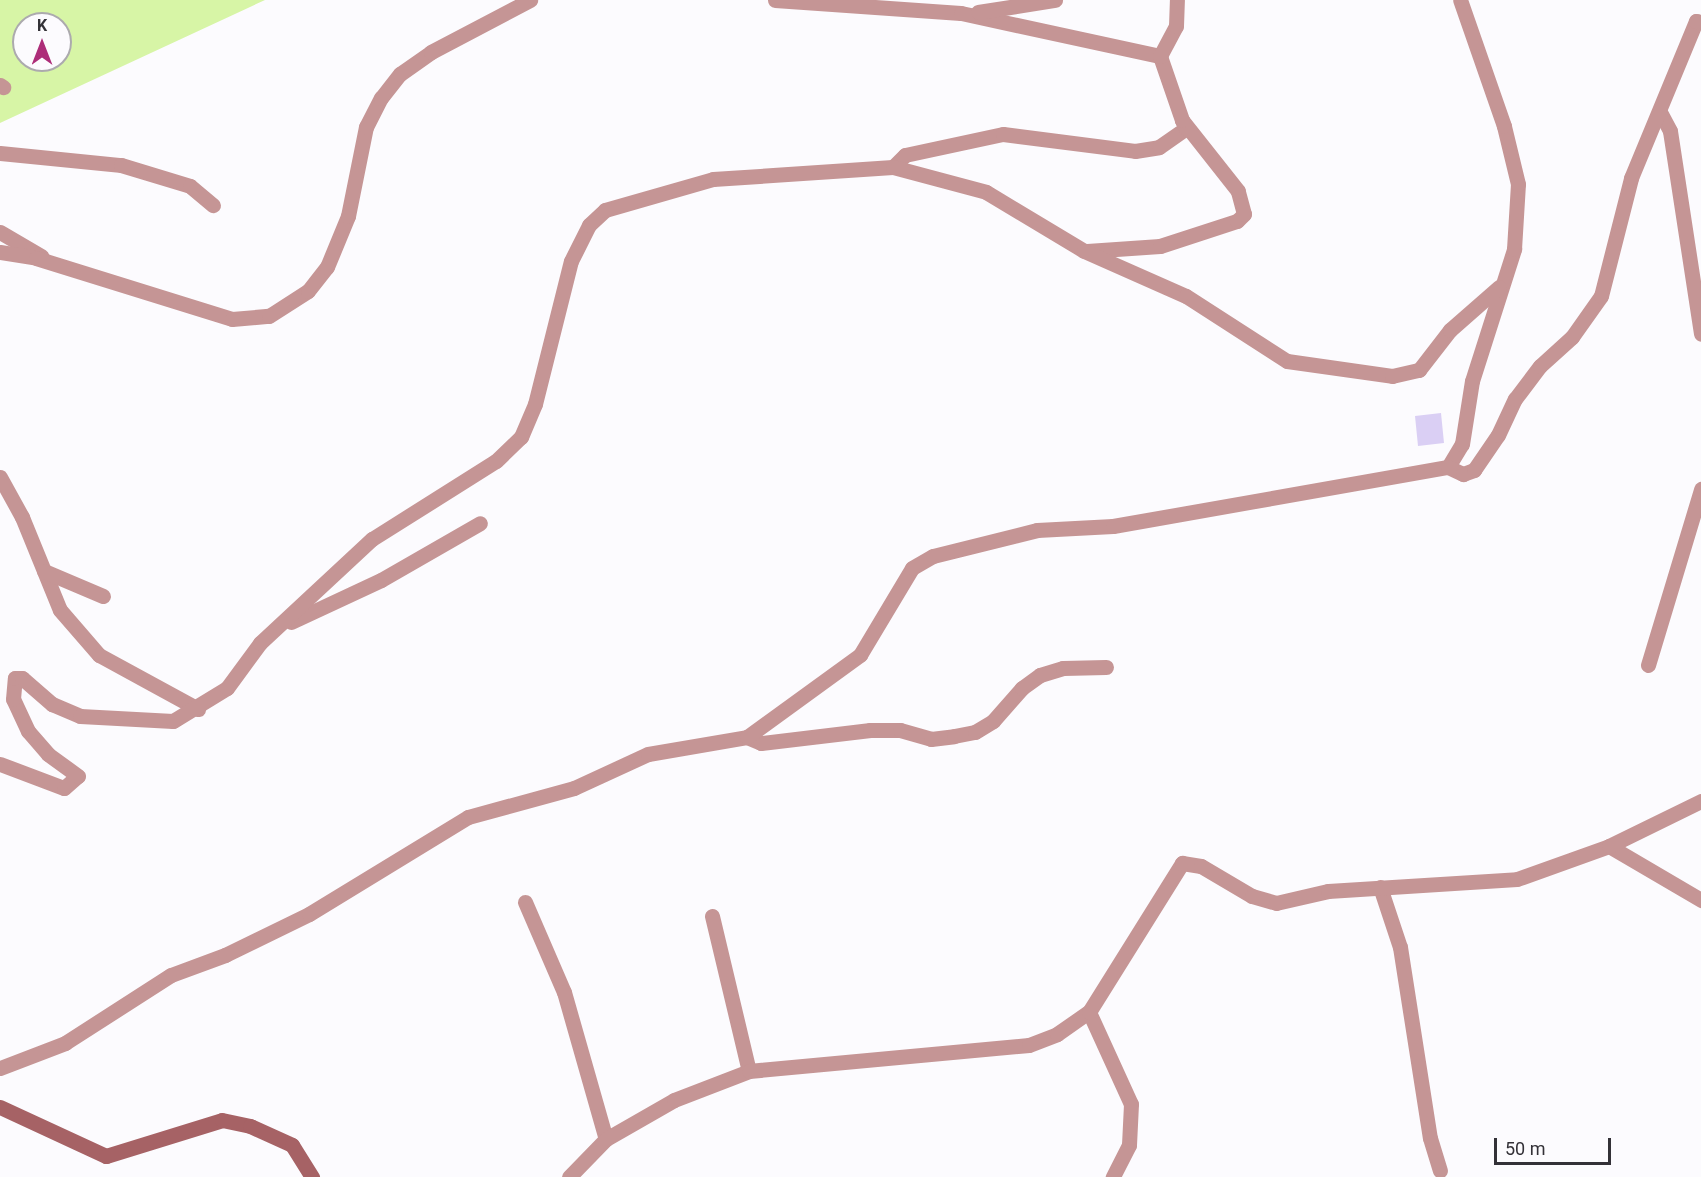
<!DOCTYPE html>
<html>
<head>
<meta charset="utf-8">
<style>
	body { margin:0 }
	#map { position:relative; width:1701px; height:1177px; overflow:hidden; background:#fcfbfe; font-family:Roboto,sans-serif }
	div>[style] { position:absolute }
	.green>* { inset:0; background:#d7f5a6 }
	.building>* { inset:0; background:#dacff4 }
	.street>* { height:15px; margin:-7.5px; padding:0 7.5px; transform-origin:7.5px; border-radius:7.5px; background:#c59595 }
	.secondary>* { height:15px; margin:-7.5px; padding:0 7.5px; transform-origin:7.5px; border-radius:7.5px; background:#a66265 }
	span { translate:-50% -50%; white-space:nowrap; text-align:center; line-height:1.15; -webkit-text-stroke:6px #fcfbfe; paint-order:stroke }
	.north { position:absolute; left:12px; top:12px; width:60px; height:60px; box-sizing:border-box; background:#fcfbfe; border:2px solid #acaaae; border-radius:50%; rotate:0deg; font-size:16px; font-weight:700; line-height:24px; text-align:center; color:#333137 }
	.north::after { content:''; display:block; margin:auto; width:21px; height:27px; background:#ad2d79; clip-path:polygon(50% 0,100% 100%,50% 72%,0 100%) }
	.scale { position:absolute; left:1494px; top:1138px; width:117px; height:27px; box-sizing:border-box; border:3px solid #333137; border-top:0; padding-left:8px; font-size:18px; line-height:21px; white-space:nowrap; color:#333137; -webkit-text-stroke:4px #fcfbfe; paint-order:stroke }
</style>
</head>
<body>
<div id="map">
	<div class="green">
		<div style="clip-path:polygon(evenodd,0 0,265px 0,0 123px,0 0,24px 24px,60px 24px,60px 60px,24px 60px,24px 24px)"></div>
	</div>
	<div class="building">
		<div style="clip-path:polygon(1441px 413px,1444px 443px,1418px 446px,1415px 416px)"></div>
	</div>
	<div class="street">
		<div style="left:775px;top:0;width:186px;rotate:4deg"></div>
		<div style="left:961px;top:13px;width:204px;rotate:12.2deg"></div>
		<div style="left:978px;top:12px;width:78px;rotate:-8.9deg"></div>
		<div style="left:0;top:85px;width:4px;rotate:34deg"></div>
		<div style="left:1660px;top:112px;width:21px;rotate:62deg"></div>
		<div style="left:1670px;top:131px;width:205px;rotate:81.3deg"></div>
		<div style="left:0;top:153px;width:122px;rotate:5.7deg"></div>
		<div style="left:121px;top:165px;width:72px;rotate:16.9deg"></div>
		<div style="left:190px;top:186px;width:30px;rotate:40deg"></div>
		<div style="left:893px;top:167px;width:17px;rotate:-45deg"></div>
		<div style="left:905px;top:155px;width:100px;rotate:-12.1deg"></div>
		<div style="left:1003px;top:134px;width:133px;rotate:7.3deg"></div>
		<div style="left:1135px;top:151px;width:24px;rotate:-9deg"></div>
		<div style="left:1159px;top:147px;width:33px;rotate:-35deg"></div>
		<div style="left:1186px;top:128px;width:9px;rotate:-117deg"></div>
		<div style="left:0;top:232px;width:48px;rotate:30.3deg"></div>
		<div style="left:1087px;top:251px;width:73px;rotate:-3.9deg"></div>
		<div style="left:1160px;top:246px;width:81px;rotate:-18deg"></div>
		<div style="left:1237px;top:221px;width:10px;rotate:-45deg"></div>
		<div style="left:1244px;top:214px;width:24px;rotate:-105deg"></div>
		<div style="left:1238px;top:191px;width:90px;rotate:-128.3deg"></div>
		<div style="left:1182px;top:120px;width:68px;rotate:-109deg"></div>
		<div style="left:1160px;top:56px;width:34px;rotate:-62deg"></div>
		<div style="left:1176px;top:26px;width:26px;rotate:-88deg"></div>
		<div style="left:0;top:252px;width:36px;rotate:9deg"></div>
		<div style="left:36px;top:258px;width:205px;rotate:17.3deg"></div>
		<div style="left:232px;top:319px;width:37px;rotate:-5deg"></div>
		<div style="left:269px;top:316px;width:46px;rotate:-32.7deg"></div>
		<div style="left:308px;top:291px;width:31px;rotate:-52deg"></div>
		<div style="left:327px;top:267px;width:55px;rotate:-67.6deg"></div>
		<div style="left:348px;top:216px;width:91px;rotate:-78.6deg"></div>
		<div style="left:366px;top:127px;width:33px;rotate:-63deg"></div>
		<div style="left:381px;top:98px;width:31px;rotate:-52deg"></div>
		<div style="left:400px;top:74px;width:38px;rotate:-35deg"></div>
		<div style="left:431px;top:52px;width:112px;rotate:-27.7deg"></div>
		<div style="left:1448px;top:467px;width:27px;rotate:-59deg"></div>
		<div style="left:1462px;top:444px;width:64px;rotate:-81deg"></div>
		<div style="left:1472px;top:381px;width:139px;rotate:-72.3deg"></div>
		<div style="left:1514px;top:249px;width:65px;rotate:-86.5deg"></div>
		<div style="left:1518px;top:184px;width:60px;rotate:-103.6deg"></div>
		<div style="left:1504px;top:126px;width:133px;rotate:-109.2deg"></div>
		<div style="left:0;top:477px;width:46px;rotate:61.2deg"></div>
		<div style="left:22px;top:517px;width:100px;rotate:67.8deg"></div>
		<div style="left:60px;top:610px;width:60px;rotate:49.1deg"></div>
		<div style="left:99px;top:655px;width:113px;rotate:28.6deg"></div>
		<div style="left:44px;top:571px;width:64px;rotate:23deg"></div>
		<div style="left:291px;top:622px;width:99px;rotate:-25deg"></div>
		<div style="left:381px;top:580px;width:114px;rotate:-29.9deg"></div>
		<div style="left:1648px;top:665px;width:184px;rotate:-73.2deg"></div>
		<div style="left:747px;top:737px;width:15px;rotate:23deg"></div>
		<div style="left:761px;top:743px;width:110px;rotate:-6.8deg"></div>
		<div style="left:870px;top:730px;width:30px"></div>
		<div style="left:900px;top:730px;width:32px;rotate:16deg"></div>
		<div style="left:931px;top:739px;width:23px;rotate:-7deg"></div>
		<div style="left:954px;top:736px;width:21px;rotate:-11deg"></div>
		<div style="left:975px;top:732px;width:21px;rotate:-31deg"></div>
		<div style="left:993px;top:721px;width:44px;rotate:-48.7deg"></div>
		<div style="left:1022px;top:688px;width:22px;rotate:-36deg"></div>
		<div style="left:1040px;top:675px;width:24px;rotate:-17deg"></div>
		<div style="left:1063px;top:668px;width:43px;rotate:-1.3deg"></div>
		<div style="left:0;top:764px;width:68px;rotate:20.6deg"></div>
		<div style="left:64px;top:788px;width:18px;rotate:-41deg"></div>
		<div style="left:78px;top:776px;width:37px;rotate:-144deg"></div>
		<div style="left:48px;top:754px;width:30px;rotate:-131deg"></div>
		<div style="left:28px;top:731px;width:35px;rotate:-115deg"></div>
		<div style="left:13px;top:699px;width:21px;rotate:-85deg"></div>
		<div style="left:15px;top:678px;width:7px"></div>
		<div style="left:22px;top:678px;width:40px;rotate:41deg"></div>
		<div style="left:52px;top:704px;width:30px;rotate:23deg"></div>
		<div style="left:80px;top:716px;width:93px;rotate:3.1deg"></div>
		<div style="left:173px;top:721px;width:63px;rotate:-31.4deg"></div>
		<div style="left:227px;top:688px;width:56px;rotate:-53.7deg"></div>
		<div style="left:260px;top:643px;width:153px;rotate:-42.9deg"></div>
		<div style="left:372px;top:539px;width:146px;rotate:-32.2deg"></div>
		<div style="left:496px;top:461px;width:35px;rotate:-44deg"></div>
		<div style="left:521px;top:437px;width:36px;rotate:-67deg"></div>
		<div style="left:535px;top:404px;width:147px;rotate:-75.9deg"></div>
		<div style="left:571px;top:261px;width:40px;rotate:-63.4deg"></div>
		<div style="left:589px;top:225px;width:22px;rotate:-43deg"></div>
		<div style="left:605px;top:210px;width:112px;rotate:-16deg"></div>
		<div style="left:713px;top:179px;width:180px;rotate:-3.8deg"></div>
		<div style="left:893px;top:167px;width:96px;rotate:15deg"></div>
		<div style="left:986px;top:192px;width:114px;rotate:31deg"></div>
		<div style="left:1084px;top:251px;width:111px;rotate:23.8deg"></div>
		<div style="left:1186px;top:296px;width:120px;rotate:32.8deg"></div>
		<div style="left:1287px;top:361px;width:106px;rotate:8.1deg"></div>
		<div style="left:1392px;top:376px;width:28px;rotate:-13deg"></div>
		<div style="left:1419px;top:370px;width:51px;rotate:-52.2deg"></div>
		<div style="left:1450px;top:330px;width:65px;rotate:-41.3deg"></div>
		<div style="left:1609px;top:846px;width:107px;rotate:30.4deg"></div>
		<div style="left:1380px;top:887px;width:63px;rotate:71.6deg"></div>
		<div style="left:1400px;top:947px;width:193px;rotate:81.1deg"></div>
		<div style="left:1430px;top:1138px;width:34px;rotate:73deg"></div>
		<div style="left:525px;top:902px;width:98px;rotate:66.6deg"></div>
		<div style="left:564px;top:992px;width:153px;rotate:74.1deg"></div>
		<div style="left:712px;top:916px;width:159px;rotate:76.6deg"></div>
		<div style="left:1089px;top:1012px;width:101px;rotate:65.5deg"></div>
		<div style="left:1131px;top:1104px;width:41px;rotate:92.8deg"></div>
		<div style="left:1129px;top:1145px;width:36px;rotate:117deg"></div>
		<div style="left:0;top:1068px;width:70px;rotate:-21deg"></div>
		<div style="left:65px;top:1043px;width:126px;rotate:-32.7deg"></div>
		<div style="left:171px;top:975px;width:58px;rotate:-20.3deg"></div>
		<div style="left:225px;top:955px;width:93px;rotate:-26deg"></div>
		<div style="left:309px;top:914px;width:186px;rotate:-31.4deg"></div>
		<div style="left:468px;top:817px;width:110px;rotate:-15.3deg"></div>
		<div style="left:574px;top:788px;width:81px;rotate:-24.7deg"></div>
		<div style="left:648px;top:754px;width:100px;rotate:-9.7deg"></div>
		<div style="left:747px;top:737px;width:140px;rotate:-36deg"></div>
		<div style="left:860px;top:655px;width:101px;rotate:-59.1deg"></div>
		<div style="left:912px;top:568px;width:24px;rotate:-30deg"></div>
		<div style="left:933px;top:556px;width:107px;rotate:-14deg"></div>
		<div style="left:1037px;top:530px;width:76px;rotate:-3deg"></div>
		<div style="left:1113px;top:526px;width:340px;rotate:-10deg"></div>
		<div style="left:1448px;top:467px;width:17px;rotate:25deg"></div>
		<div style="left:1463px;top:474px;width:12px;rotate:-20deg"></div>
		<div style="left:1474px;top:470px;width:42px;rotate:-55.6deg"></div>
		<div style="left:1498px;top:435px;width:40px;rotate:-65deg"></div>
		<div style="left:1515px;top:399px;width:41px;rotate:-52.9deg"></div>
		<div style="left:1540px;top:366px;width:43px;rotate:-42.2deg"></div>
		<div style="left:1572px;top:337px;width:50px;rotate:-54.7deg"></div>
		<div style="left:1601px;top:296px;width:122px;rotate:-75.7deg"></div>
		<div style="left:1631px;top:178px;width:170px;rotate:-67.5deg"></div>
		<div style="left:1696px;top:21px;width:5px;rotate:11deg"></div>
		<div style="left:569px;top:1177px;width:53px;rotate:-45.8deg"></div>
		<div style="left:606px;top:1139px;width:78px;rotate:-29.8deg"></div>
		<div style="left:674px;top:1100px;width:80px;rotate:-21.1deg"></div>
		<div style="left:749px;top:1071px;width:281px;rotate:-5.3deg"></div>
		<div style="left:1029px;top:1045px;width:30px;rotate:-21deg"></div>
		<div style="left:1057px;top:1034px;width:39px;rotate:-35deg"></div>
		<div style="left:1089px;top:1012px;width:176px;rotate:-58deg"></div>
		<div style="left:1182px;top:863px;width:19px;rotate:9deg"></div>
		<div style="left:1201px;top:866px;width:59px;rotate:30.5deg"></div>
		<div style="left:1252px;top:896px;width:25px;rotate:16deg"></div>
		<div style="left:1276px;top:903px;width:53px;rotate:-13deg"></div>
		<div style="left:1328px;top:891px;width:189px;rotate:-3.6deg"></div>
		<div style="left:1517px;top:879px;width:98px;rotate:-19.7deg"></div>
		<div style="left:1609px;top:846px;width:102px;rotate:-26.1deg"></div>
	</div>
	<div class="secondary">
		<div style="left:0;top:1107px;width:117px;rotate:24.8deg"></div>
		<div style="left:106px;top:1156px;width:121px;rotate:-17.2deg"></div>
		<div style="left:222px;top:1120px;width:29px;rotate:12deg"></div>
		<div style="left:250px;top:1126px;width:46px;rotate:24.3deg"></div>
		<div style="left:292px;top:1145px;width:38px;rotate:58deg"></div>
	</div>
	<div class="north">K</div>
	<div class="scale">50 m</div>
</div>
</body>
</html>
